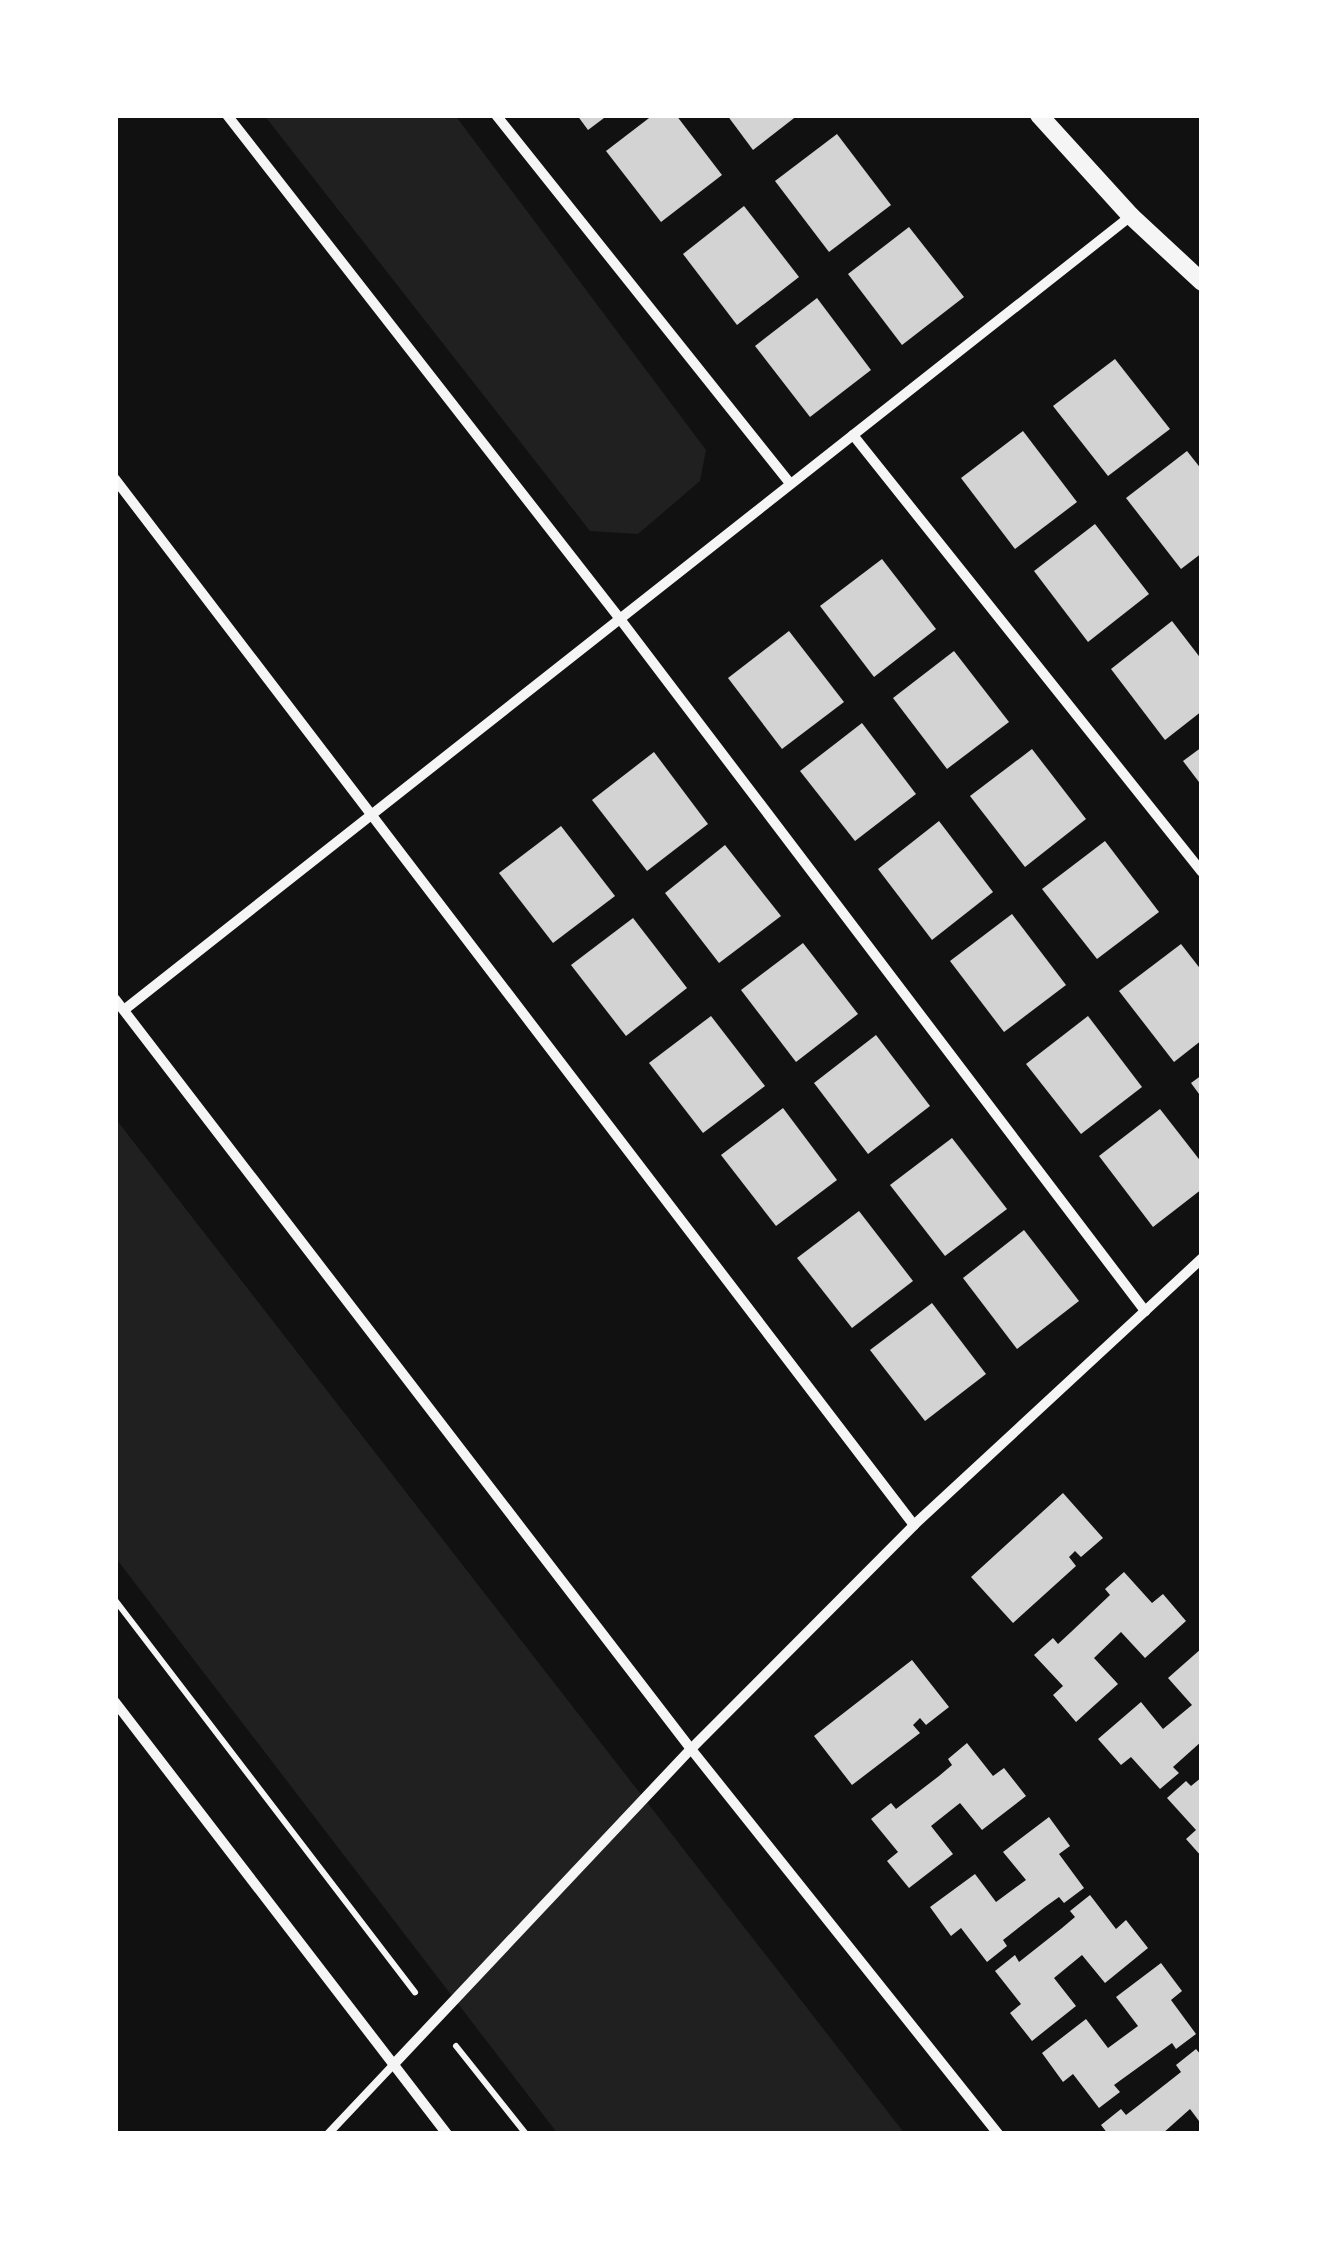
<!DOCTYPE html>
<html>
<head>
<meta charset="utf-8">
<style>
	body { margin:0 }
	#map { position:relative; width:1317px; height:2249px; overflow:hidden; background:#111; font-family:Rubik,sans-serif }
	div>[style] { position:absolute }
	.green>* { inset:0; background:#202020 }
	.building>* { inset:0; background:#d3d3d3 }
	.path>* { height:6px; margin:-3px; padding:0 3px; transform-origin:3px; border-radius:3px; background:#f5f5f5 }
	.service>* { height:8px; margin:-4px; padding:0 4px; transform-origin:4px; border-radius:4px; background:#f5f5f5 }
	.minor>* { height:10px; margin:-5px; padding:0 5px; transform-origin:5px; border-radius:5px; background:#f5f5f5 }
	.tertiary>* { height:18px; margin:-9px; padding:0 9px; transform-origin:9px; border-radius:9px; background:#f5f5f5 }
	span { translate:-50% -50%; white-space:nowrap; text-align:center; line-height:1.15; -webkit-text-stroke:9px #fff; paint-order:stroke }
	.frame { position:absolute; inset:0; border:118px solid #fff; pointer-events:none }
</style>
</head>
<body>
<div id="map">
	<div class="green">
		<div style="clip-path:polygon(264px 115px,455px 115px,706px 450px,700px 481px,638px 534px,590px 531px)"></div>
		<div style="clip-path:polygon(115px 1118px,905px 2134px,558px 2134px,115px 1557px)"></div>
	</div>
	<div class="building">
		<div style="clip-path:polygon(577px 115px,608px 115px,588px 130px)"></div>
		<div style="clip-path:polygon(653px 115px,676px 115px,722px 175px,661px 222px,606px 151px)"></div>
		<div style="clip-path:polygon(727px 115px,798px 115px,753px 150px)"></div>
		<div style="clip-path:polygon(837px 134px,891px 205px,829px 252px,775px 181px)"></div>
		<div style="clip-path:polygon(744px 206px,799px 277px,737px 325px,683px 254px)"></div>
		<div style="clip-path:polygon(909px 227px,964px 297px,902px 345px,848px 274px)"></div>
		<div style="clip-path:polygon(817px 298px,871px 370px,810px 417px,755px 346px)"></div>
		<div style="clip-path:polygon(1115px 359px,1170px 429px,1108px 476px,1053px 406px)"></div>
		<div style="clip-path:polygon(1023px 431px,1077px 502px,1015px 549px,961px 478px)"></div>
		<div style="clip-path:polygon(1187px 451px,1202px 470px,1202px 553px,1181px 569px,1126px 498px)"></div>
		<div style="clip-path:polygon(1095px 524px,1149px 594px,1088px 642px,1034px 571px)"></div>
		<div style="clip-path:polygon(882px 559px,936px 629px,874px 677px,820px 606px)"></div>
		<div style="clip-path:polygon(1172px 621px,1202px 660px,1202px 711px,1165px 740px,1111px 669px)"></div>
		<div style="clip-path:polygon(789px 631px,844px 702px,782px 749px,728px 678px)"></div>
		<div style="clip-path:polygon(954px 651px,1009px 722px,947px 769px,893px 698px)"></div>
		<div style="clip-path:polygon(862px 723px,916px 794px,855px 841px,800px 771px)"></div>
		<div style="clip-path:polygon(1202px 747px,1202px 786px,1183px 761px)"></div>
		<div style="clip-path:polygon(1032px 749px,1086px 819px,1025px 867px,970px 796px)"></div>
		<div style="clip-path:polygon(654px 752px,708px 824px,647px 871px,592px 800px)"></div>
		<div style="clip-path:polygon(939px 821px,993px 892px,932px 940px,878px 869px)"></div>
		<div style="clip-path:polygon(561px 826px,615px 896px,553px 943px,499px 873px)"></div>
		<div style="clip-path:polygon(1105px 841px,1159px 912px,1097px 959px,1042px 889px)"></div>
		<div style="clip-path:polygon(725px 845px,781px 916px,719px 963px,665px 893px)"></div>
		<div style="clip-path:polygon(1012px 914px,1066px 985px,1004px 1032px,950px 961px)"></div>
		<div style="clip-path:polygon(633px 918px,687px 988px,626px 1036px,571px 965px)"></div>
		<div style="clip-path:polygon(803px 943px,858px 1014px,796px 1062px,741px 990px)"></div>
		<div style="clip-path:polygon(1181px 944px,1202px 971px,1202px 1040px,1174px 1062px,1119px 991px)"></div>
		<div style="clip-path:polygon(711px 1016px,765px 1086px,703px 1133px,649px 1063px)"></div>
		<div style="clip-path:polygon(1088px 1016px,1142px 1087px,1081px 1134px,1026px 1064px)"></div>
		<div style="clip-path:polygon(876px 1035px,930px 1106px,868px 1154px,814px 1083px)"></div>
		<div style="clip-path:polygon(1202px 1075px,1202px 1098px,1191px 1083px)"></div>
		<div style="clip-path:polygon(783px 1108px,837px 1180px,776px 1226px,721px 1155px)"></div>
		<div style="clip-path:polygon(1160px 1109px,1202px 1163px,1202px 1189px,1153px 1227px,1099px 1156px)"></div>
		<div style="clip-path:polygon(952px 1138px,1007px 1209px,945px 1256px,890px 1185px)"></div>
		<div style="clip-path:polygon(859px 1211px,913px 1281px,852px 1328px,797px 1258px)"></div>
		<div style="clip-path:polygon(1024px 1230px,1079px 1301px,1017px 1349px,963px 1278px)"></div>
		<div style="clip-path:polygon(932px 1303px,986px 1374px,925px 1421px,870px 1350px)"></div>
		<div style="clip-path:polygon(1063px 1493px,1103px 1538px,1081px 1557px,1075px 1551px,1069px 1557px,1076px 1566px,1013px 1623px,971px 1577px)"></div>
		<div style="clip-path:polygon(1124px 1572px,1152px 1603px,1163px 1594px,1186px 1621px,1145px 1658px,1121px 1632px,1094px 1658px,1118px 1684px,1076px 1722px,1053px 1695px,1063px 1686px,1034px 1655px,1053px 1638px,1058px 1644px,1071px 1632px,1110px 1595px,1105px 1589px)"></div>
		<div style="clip-path:polygon(1202px 1648px,1202px 1741px,1173px 1767px,1179px 1773px,1160px 1789px,1131px 1757px,1121px 1765px,1098px 1739px,1141px 1702px,1163px 1729px,1192px 1705px,1168px 1678px)"></div>
		<div style="clip-path:polygon(912px 1660px,949px 1707px,926px 1725px,920px 1718px,913px 1725px,920px 1733px,852px 1785px,814px 1736px)"></div>
		<div style="clip-path:polygon(967px 1743px,993px 1776px,1004px 1768px,1026px 1796px,982px 1830px,960px 1803px,931px 1826px,953px 1854px,909px 1888px,887px 1861px,898px 1852px,871px 1819px,891px 1803px,896px 1809px,939px 1776px,952px 1765px,948px 1759px)"></div>
		<div style="clip-path:polygon(1202px 1777px,1202px 1857px,1186px 1839px,1196px 1830px,1167px 1798px,1186px 1781px,1191px 1786px)"></div>
		<div style="clip-path:polygon(1049px 1817px,1070px 1846px,1059px 1854px,1084px 1888px,1064px 1903px,1059px 1897px,1045px 1907px,1003px 1940px,1007px 1946px,987px 1962px,961px 1928px,951px 1936px,930px 1907px,975px 1874px,996px 1902px,1026px 1880px,1003px 1852px)"></div>
		<div style="clip-path:polygon(1090px 1895px,1116px 1929px,1126px 1920px,1148px 1948px,1105px 1983px,1082px 1955px,1054px 1978px,1076px 2006px,1032px 2041px,1010px 2013px,1021px 2004px,995px 1971px,1015px 1955px,1019px 1962px,1062px 1928px,1075px 1917px,1070px 1911px)"></div>
		<div style="clip-path:polygon(1161px 1963px,1182px 1991px,1171px 2000px,1196px 2034px,1176px 2049px,1172px 2043px,1114px 2085px,1120px 2092px,1099px 2108px,1073px 2074px,1063px 2082px,1042px 2053px,1086px 2019px,1108px 2048px,1138px 2026px,1116px 1997px)"></div>
		<div style="clip-path:polygon(1196px 2049px,1202px 2056px,1202px 2125px,1190px 2109px,1162px 2134px,1108px 2134px,1101px 2125px,1121px 2109px,1126px 2115px,1139px 2105px,1181px 2072px,1176px 2065px)"></div>
	</div>
	<div class="path">
		<div style="left:115px;top:1600px;width:494px;rotate:52.6deg"></div>
		<div style="left:456px;top:2046px;width:112px;rotate:51.5deg"></div>
	</div>
	<div class="service">
		<div style="left:328px;top:2134px;width:96px;rotate:-46.7deg"></div>
	</div>
	<div class="minor">
		<div style="left:227px;top:115px;width:639px;rotate:52.05deg"></div>
		<div style="left:620px;top:619px;width:869px;rotate:52.81deg"></div>
		<div style="left:496px;top:115px;width:472px;rotate:51.4deg"></div>
		<div style="left:853px;top:435px;width:559px;rotate:51.39deg"></div>
		<div style="left:115px;top:479px;width:1316px;rotate:52.63deg"></div>
		<div style="left:115px;top:999px;width:946px;rotate:52.48deg"></div>
		<div style="left:691px;top:1749px;width:492px;rotate:51.4deg"></div>
		<div style="left:124px;top:1010px;width:1282px;rotate:-38.26deg"></div>
		<div style="left:115px;top:1702px;width:545px;rotate:52.46deg"></div>
		<div style="left:394px;top:2064px;width:433px;rotate:-46.7deg"></div>
		<div style="left:691px;top:1749px;width:316px;rotate:-45.1deg"></div>
		<div style="left:914px;top:1525px;width:393px;rotate:-42.8deg"></div>
	</div>
	<div class="tertiary">
		<div style="left:1039px;top:115px;width:137px;rotate:47.7deg"></div>
		<div style="left:1131px;top:216px;width:97px;rotate:42.9deg"></div>
	</div>
	<div class="frame"></div>
</div>
</body>
</html>
